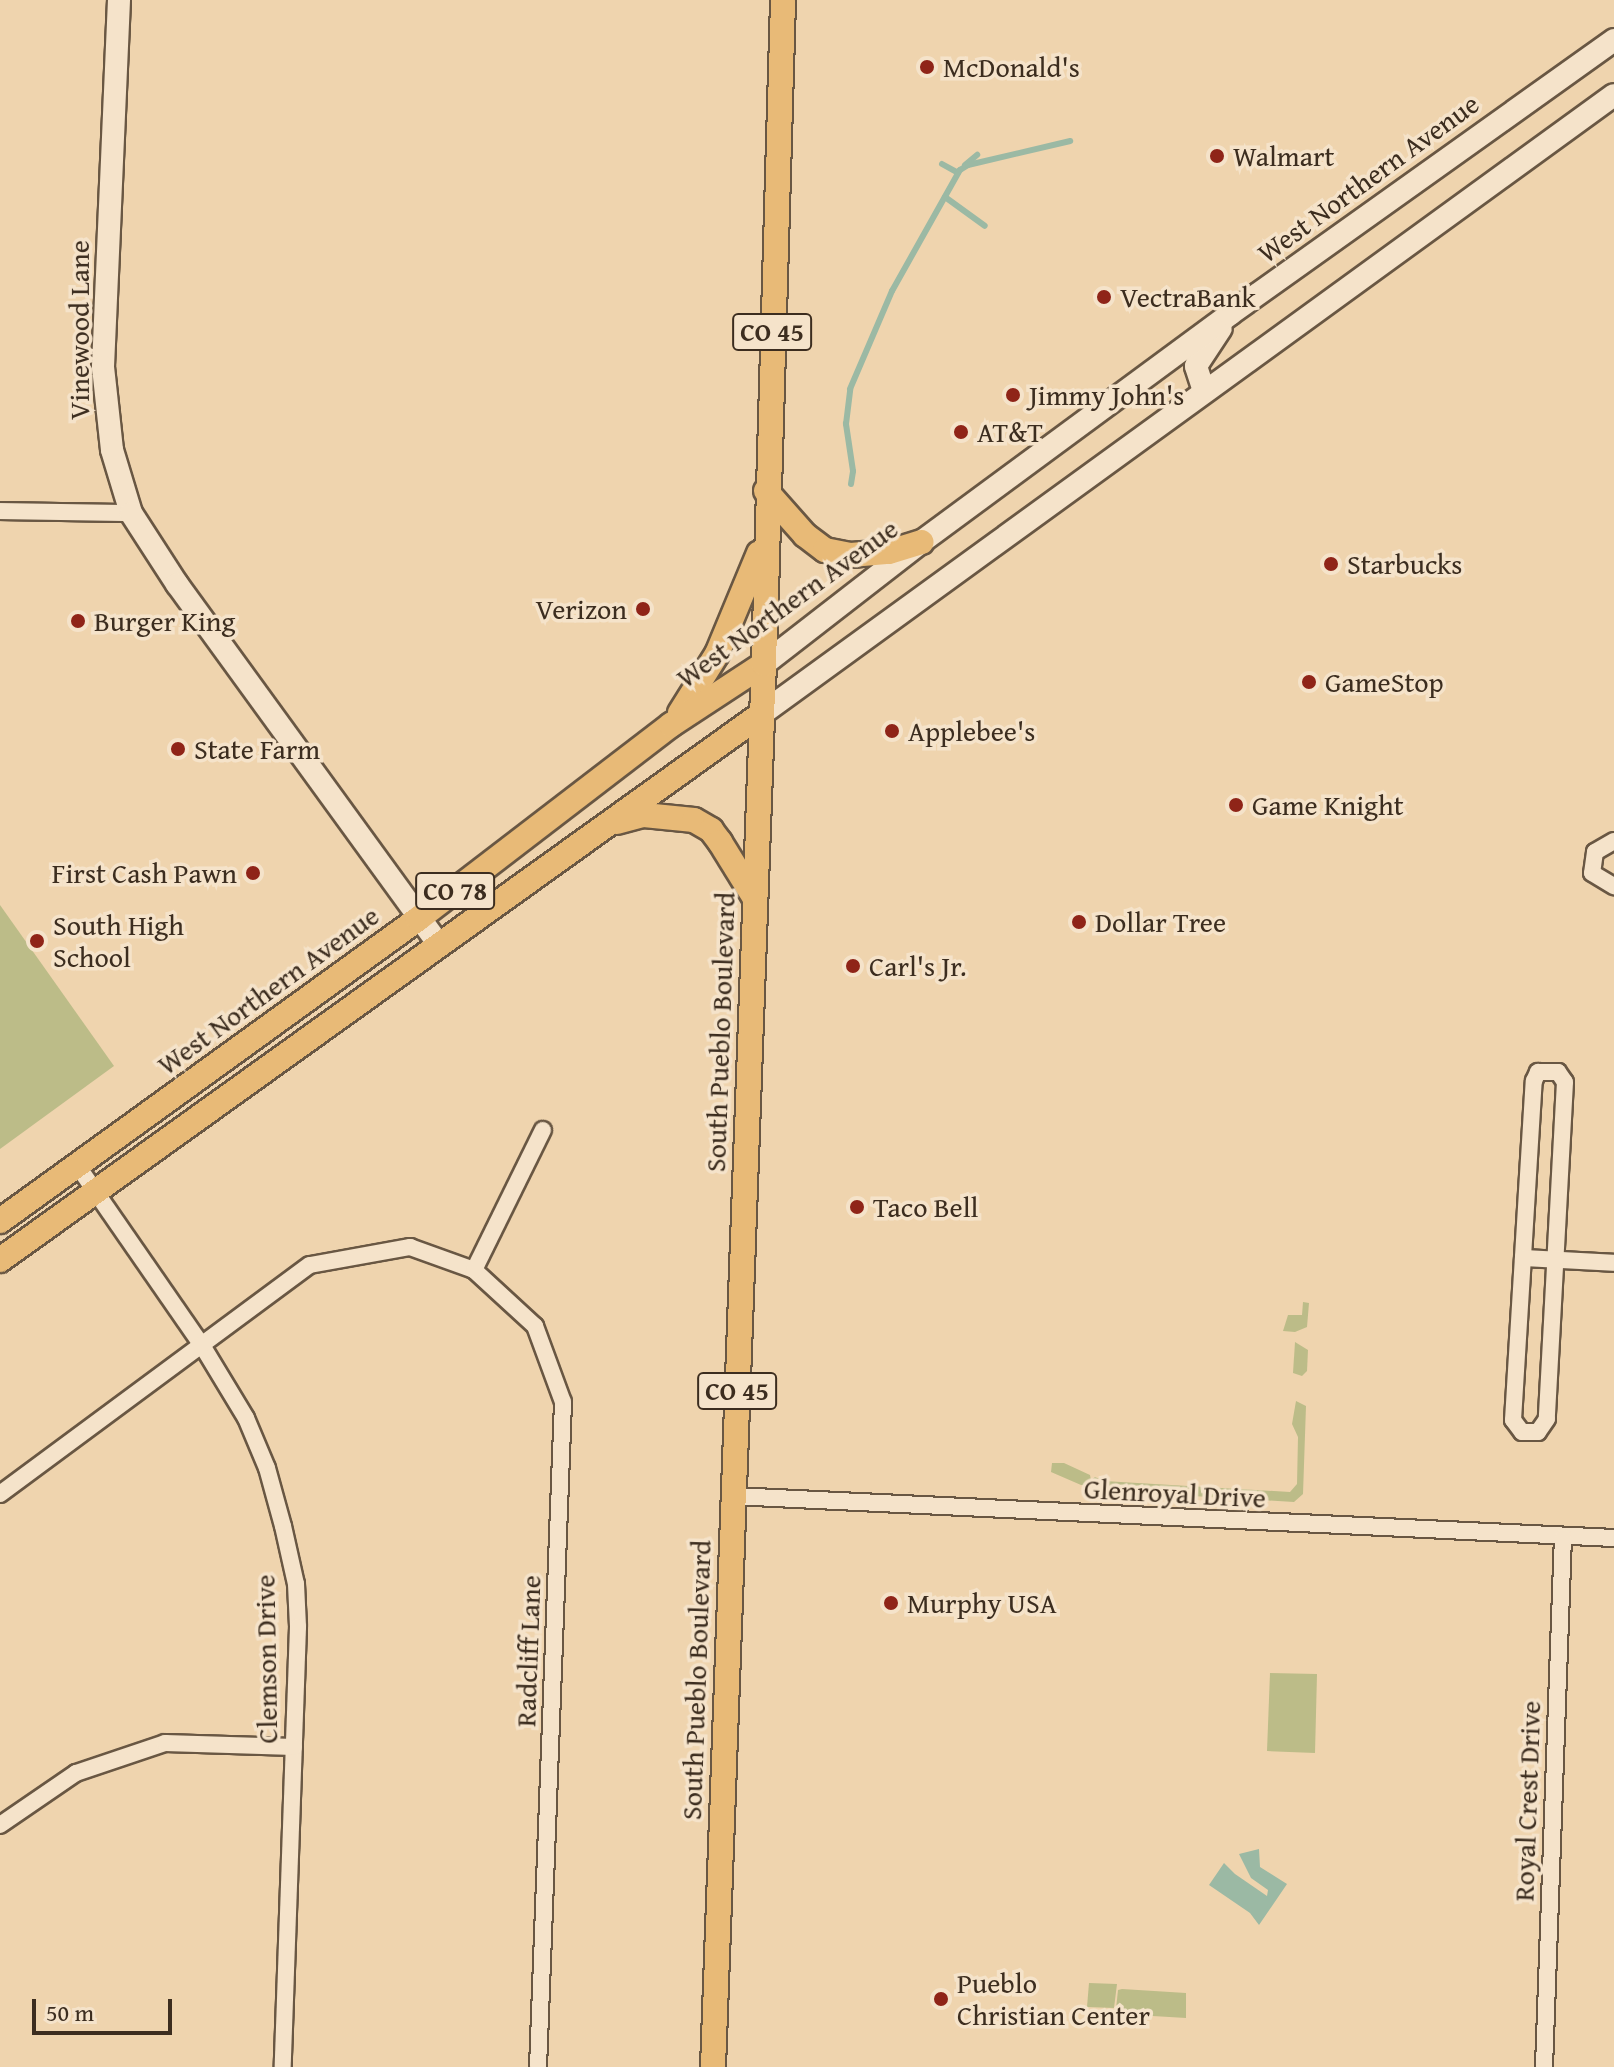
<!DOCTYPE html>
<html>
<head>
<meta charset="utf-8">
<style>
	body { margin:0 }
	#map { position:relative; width:1614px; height:2067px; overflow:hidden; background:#efd4ae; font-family:"Gentium Book Plus",serif }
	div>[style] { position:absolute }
	.green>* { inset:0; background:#bcbc88 }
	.water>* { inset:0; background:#9bb9a4 }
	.stream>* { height:6px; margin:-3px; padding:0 3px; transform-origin:3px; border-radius:3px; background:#9bb9a4 }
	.roads { filter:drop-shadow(2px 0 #695743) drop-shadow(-2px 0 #695743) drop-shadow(0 2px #695743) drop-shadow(0 -2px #695743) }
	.street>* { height:16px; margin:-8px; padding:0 8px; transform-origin:8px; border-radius:8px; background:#f5e3ca }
	.secondary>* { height:22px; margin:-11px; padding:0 11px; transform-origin:11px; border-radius:11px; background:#f5e3ca }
	.primary>* { height:24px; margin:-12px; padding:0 12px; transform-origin:12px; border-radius:12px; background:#e8ba77 }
	.dots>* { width:22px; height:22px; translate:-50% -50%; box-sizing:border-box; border:4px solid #f5e3ca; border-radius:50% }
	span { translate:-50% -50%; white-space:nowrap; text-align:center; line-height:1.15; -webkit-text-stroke:7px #f5e3ca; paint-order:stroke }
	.shield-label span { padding:2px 6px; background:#f5e3ca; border:2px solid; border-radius:6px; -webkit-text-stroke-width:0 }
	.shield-label { font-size:26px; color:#3c2d1f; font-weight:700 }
	.poi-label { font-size:28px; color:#3c2d1f }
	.left { translate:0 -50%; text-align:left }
	.right { translate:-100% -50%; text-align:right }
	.street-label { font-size:28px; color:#3c2d1f }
	.scale { position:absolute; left:32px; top:1999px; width:140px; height:36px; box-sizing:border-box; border:4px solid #3c2d1f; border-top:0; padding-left:10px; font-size:24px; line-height:28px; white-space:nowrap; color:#3c2d1f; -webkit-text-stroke:6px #f5e3ca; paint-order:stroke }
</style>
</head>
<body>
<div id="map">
	<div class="green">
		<div style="clip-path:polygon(0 905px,114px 1066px,0 1149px)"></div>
		<div style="clip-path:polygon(1303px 1302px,1309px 1303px,1307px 1327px,1295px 1332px,1283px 1331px,1288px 1315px,1302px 1315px)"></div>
		<div style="clip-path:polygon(1295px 1342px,1308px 1350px,1307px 1371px,1302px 1376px,1293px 1373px)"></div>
		<div style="clip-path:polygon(1296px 1401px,1306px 1406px,1303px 1494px,1294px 1502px,1091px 1490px,1091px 1485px,1081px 1485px,1051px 1472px,1052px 1463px,1064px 1463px,1090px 1475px,1091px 1480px,1095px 1477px,1104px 1481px,1290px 1492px,1297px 1484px,1298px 1437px,1292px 1424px)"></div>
		<div style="clip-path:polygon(1270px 1673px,1317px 1674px,1315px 1753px,1267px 1751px)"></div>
		<div style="clip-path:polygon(1089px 1983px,1117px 1984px,1114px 2008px,1087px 2007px)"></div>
		<div style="clip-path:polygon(1122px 1989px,1186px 1993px,1186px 2018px,1119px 2014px,1116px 2009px,1118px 1990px)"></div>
	</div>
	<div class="water">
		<div style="clip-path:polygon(1259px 1849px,1260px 1867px,1287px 1884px,1259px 1925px,1250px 1913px,1209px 1885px,1224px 1863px,1235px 1874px,1267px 1896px,1268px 1890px,1251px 1878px,1239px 1854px)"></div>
	</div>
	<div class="stream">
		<div style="left:942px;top:164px;width:18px;rotate:29deg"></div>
		<div style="left:965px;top:165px;width:16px;rotate:-40deg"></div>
		<div style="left:945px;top:197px;width:49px;rotate:35.9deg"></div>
		<div style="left:851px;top:484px;width:13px;rotate:-81deg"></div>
		<div style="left:853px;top:471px;width:48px;rotate:-98.5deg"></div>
		<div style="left:846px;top:424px;width:35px;rotate:-83deg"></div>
		<div style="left:850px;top:389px;width:107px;rotate:-66.8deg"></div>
		<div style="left:892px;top:291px;width:139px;rotate:-60.7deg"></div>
		<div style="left:960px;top:170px;width:9px;rotate:-32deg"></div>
		<div style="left:968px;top:165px;width:105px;rotate:-13.2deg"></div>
	</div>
	<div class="roads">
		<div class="street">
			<div style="left:0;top:511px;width:131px;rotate:0.9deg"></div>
			<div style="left:1614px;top:841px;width:22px;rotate:150deg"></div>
			<div style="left:1595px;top:852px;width:21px;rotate:98deg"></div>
			<div style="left:1592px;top:873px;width:26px;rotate:31deg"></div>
			<div style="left:1538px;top:1072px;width:20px"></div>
			<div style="left:1558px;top:1072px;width:12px;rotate:55deg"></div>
			<div style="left:1565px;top:1082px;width:337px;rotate:93.1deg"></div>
			<div style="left:1547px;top:1419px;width:16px;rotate:125deg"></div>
			<div style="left:1538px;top:1432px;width:16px;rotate:180deg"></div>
			<div style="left:1522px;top:1432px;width:15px;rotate:-127deg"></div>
			<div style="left:1513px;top:1420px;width:340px;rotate:-86.5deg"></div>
			<div style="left:1534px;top:1081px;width:10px;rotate:-66deg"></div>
			<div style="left:77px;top:1165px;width:221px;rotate:55.3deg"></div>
			<div style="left:203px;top:1347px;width:83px;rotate:58.8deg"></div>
			<div style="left:246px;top:1418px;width:54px;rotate:67.2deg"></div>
			<div style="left:267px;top:1468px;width:60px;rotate:74.6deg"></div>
			<div style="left:283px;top:1526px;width:59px;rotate:77.4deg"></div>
			<div style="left:296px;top:1584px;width:43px;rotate:87.3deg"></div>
			<div style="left:298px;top:1627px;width:440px;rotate:92deg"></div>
			<div style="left:1523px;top:1258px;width:91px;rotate:3.1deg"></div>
			<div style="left:474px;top:1270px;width:83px;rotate:42.6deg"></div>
			<div style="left:535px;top:1326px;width:81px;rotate:69.8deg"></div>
			<div style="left:563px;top:1402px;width:665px;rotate:92.15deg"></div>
			<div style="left:0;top:1494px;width:385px;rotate:-36.5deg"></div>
			<div style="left:310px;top:1265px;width:102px;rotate:-10.2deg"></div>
			<div style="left:410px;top:1247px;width:68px;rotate:19.8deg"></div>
			<div style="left:474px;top:1270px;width:156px;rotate:-63.8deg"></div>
			<div style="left:733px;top:1496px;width:882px;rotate:2.73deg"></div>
			<div style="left:0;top:1825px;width:92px;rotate:-34.4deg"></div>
			<div style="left:76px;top:1773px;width:94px;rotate:-18.6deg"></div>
			<div style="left:165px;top:1743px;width:129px;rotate:1.8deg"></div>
			<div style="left:1544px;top:2067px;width:530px;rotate:-87.95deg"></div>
		</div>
		<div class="secondary">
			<div style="left:119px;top:0;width:367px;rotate:92.5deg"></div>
			<div style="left:103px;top:367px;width:83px;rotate:83.8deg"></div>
			<div style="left:112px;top:450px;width:66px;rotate:73.2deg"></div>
			<div style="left:131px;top:513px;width:85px;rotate:57.1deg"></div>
			<div style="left:177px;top:584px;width:444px;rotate:54deg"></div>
			<div style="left:1204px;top:391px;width:26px;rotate:-108deg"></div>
			<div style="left:1196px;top:366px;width:45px;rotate:-56.7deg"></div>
			<div style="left:764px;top:664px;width:199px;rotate:-37.8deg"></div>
			<div style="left:921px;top:542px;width:384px;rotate:-36.4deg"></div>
			<div style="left:1230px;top:314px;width:472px;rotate:-35.5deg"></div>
			<div style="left:760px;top:715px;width:1055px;rotate:-35.98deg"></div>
		</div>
		<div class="primary">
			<div style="left:766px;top:491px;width:59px;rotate:48.4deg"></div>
			<div style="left:805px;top:535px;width:25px;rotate:37deg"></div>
			<div style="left:825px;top:550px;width:26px;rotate:11deg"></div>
			<div style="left:851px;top:555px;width:38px;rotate:-5deg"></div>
			<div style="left:889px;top:552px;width:34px;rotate:-17deg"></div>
			<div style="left:680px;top:713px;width:70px;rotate:-57.9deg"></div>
			<div style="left:717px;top:654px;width:109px;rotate:-67.4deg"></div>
			<div style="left:617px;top:822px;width:28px;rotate:-15deg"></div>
			<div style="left:644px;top:815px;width:50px;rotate:5.7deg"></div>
			<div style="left:694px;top:820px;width:20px;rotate:30deg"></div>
			<div style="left:711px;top:830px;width:15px;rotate:53deg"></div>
			<div style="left:720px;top:842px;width:65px;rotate:58.3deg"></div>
			<div style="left:0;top:1221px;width:516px;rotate:-35.85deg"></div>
			<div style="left:418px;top:919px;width:319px;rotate:-37.5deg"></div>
			<div style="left:671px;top:725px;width:111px;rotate:-33.3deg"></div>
			<div style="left:0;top:1260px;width:935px;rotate:-35.64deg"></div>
			<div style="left:713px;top:2067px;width:1404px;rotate:-87.92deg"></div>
			<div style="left:764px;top:664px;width:664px;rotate:-88.36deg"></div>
		</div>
	</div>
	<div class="dots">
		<div style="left:927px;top:67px;background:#8f2418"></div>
		<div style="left:1217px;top:156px;background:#8f2418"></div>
		<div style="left:1104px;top:297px;background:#8f2418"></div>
		<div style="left:1013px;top:395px;background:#8f2418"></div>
		<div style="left:961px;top:432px;background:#8f2418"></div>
		<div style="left:1331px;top:564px;background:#8f2418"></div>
		<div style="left:643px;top:609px;background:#8f2418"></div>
		<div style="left:78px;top:621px;background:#8f2418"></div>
		<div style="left:1309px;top:682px;background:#8f2418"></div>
		<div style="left:892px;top:731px;background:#8f2418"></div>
		<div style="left:178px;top:749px;background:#8f2418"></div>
		<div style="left:1236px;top:805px;background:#8f2418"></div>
		<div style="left:253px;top:873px;background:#8f2418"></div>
		<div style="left:1079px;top:922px;background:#8f2418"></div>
		<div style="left:37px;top:941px;background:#8f2418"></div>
		<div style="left:853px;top:966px;background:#8f2418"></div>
		<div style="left:857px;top:1207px;background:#8f2418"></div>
		<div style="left:891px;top:1603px;background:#8f2418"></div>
		<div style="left:941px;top:1999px;background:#8f2418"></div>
	</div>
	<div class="shield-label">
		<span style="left:772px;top:332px">CO 45</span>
		<span style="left:455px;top:891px">CO 78</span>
		<span style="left:737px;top:1391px">CO 45</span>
	</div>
	<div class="poi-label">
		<span class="left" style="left:943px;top:67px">McDonald's</span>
		<span class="left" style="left:1233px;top:156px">Walmart</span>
		<span class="left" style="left:1120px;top:297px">VectraBank</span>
		<span class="left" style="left:1029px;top:395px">Jimmy John's</span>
		<span class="left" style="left:977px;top:432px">AT&amp;T</span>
		<span class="left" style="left:1347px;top:564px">Starbucks</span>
		<span class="right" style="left:627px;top:609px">Verizon</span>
		<span class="left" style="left:94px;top:621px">Burger King</span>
		<span class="left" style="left:1325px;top:682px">GameStop</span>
		<span class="left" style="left:908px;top:731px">Applebee's</span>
		<span class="left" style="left:194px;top:749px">State Farm</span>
		<span class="left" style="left:1252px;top:805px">Game Knight</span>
		<span class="right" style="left:237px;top:873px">First Cash Pawn</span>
		<span class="left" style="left:1095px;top:922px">Dollar Tree</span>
		<span class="left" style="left:53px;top:941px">South High<br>School</span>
		<span class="left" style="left:869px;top:966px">Carl's Jr.</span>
		<span class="left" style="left:873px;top:1207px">Taco Bell</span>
		<span class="left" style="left:907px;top:1603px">Murphy USA</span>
		<span class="left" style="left:957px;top:1999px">Pueblo<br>Christian Center</span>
	</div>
	<div class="street-label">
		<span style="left:1368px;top:178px;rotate:-36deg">West Northern Avenue</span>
		<span style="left:79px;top:330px;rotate:-90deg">Vinewood Lane</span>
		<span style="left:787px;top:603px;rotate:-36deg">West Northern Avenue</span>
		<span style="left:268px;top:990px;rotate:-36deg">West Northern Avenue</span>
		<span style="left:720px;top:1032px;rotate:-88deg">South Pueblo Boulevard</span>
		<span style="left:1175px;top:1493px;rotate:3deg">Glenroyal Drive</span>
		<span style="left:528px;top:1651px;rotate:-88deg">Radcliff Lane</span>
		<span style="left:266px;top:1659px;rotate:-91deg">Clemson Drive</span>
		<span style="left:696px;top:1680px;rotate:-88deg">South Pueblo Boulevard</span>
		<span style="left:1527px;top:1801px;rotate:-88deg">Royal Crest Drive</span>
	</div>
	<div class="scale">50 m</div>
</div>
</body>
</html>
